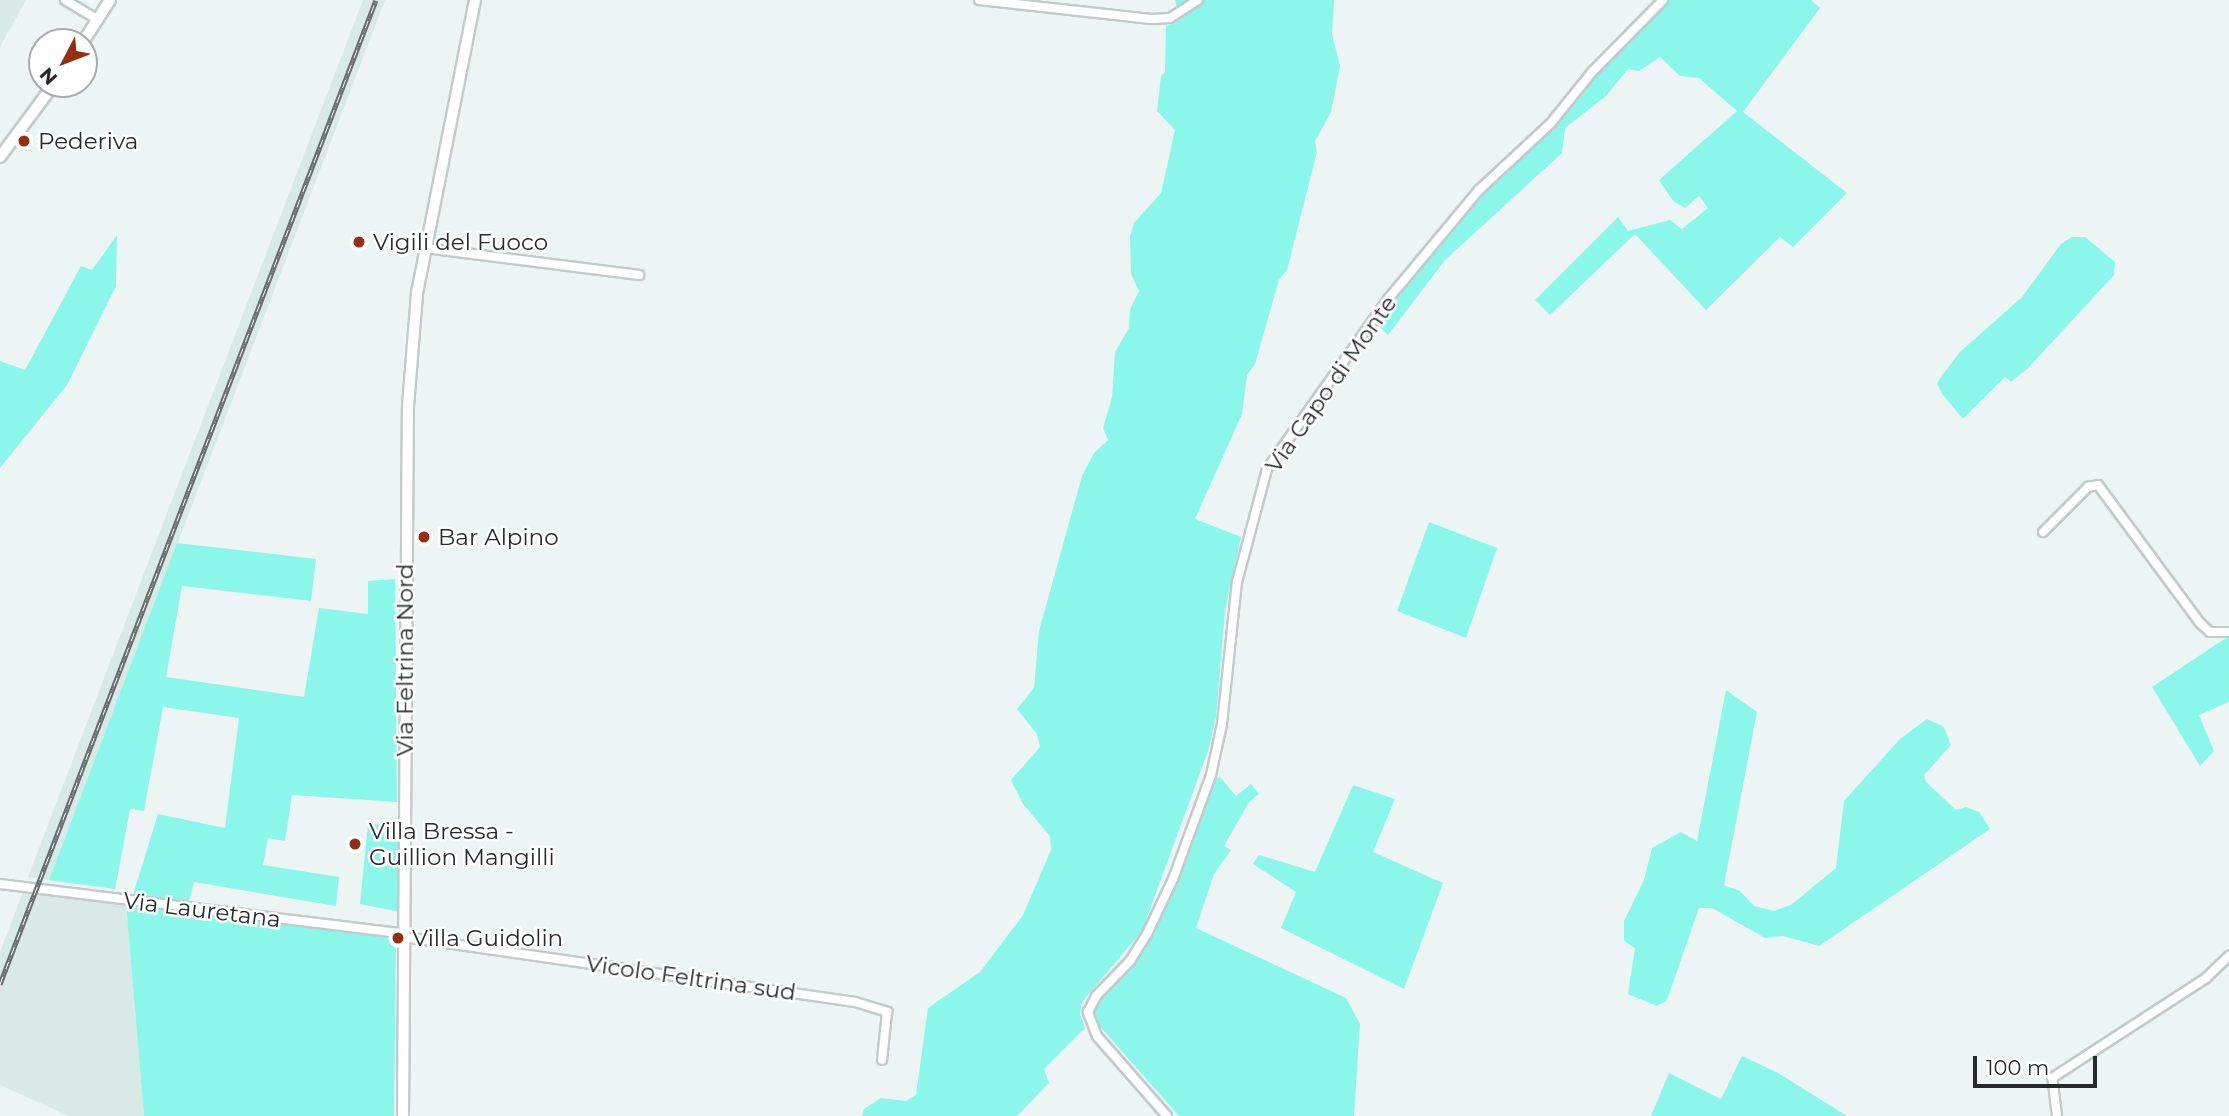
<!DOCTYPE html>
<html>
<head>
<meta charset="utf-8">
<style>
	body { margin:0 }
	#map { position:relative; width:2229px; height:1116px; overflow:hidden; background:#ecf5f4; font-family:Montserrat,sans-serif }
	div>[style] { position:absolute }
	.built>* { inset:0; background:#d8e9e6 }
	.green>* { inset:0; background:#8bf6ea }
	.roads { filter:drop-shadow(2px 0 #c2cbca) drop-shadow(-2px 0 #c2cbca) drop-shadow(0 2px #c2cbca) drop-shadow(0 -2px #c2cbca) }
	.minor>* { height:8px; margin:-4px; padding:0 4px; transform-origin:4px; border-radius:4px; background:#fff }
	.major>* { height:10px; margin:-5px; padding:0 5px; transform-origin:5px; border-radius:5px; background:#fff }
	.rail>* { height:5px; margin-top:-2.5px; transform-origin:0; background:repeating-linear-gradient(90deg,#fff 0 8px,#666b6b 0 16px); box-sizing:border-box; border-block:2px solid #666b6b }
	.dots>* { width:19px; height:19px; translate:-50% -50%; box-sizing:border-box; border:4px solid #fff; border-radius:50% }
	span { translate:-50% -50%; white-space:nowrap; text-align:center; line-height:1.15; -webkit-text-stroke:5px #fff; paint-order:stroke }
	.poi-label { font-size:23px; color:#272a2a }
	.left { translate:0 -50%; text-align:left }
	.street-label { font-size:23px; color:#272a2a }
	.north { position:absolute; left:28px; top:28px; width:70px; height:70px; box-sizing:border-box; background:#fff; border:2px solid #a9aaaa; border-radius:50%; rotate:228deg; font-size:19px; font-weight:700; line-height:28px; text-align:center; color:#272a2a }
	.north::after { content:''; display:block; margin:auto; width:24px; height:32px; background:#962f10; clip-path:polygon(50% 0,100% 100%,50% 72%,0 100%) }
	.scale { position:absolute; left:1973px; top:1056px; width:124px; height:32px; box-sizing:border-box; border:4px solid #272a2a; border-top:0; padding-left:9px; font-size:21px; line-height:24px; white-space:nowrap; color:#272a2a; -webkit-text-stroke:5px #fff; paint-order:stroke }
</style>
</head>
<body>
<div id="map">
	<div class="built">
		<div style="clip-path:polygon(0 0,26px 0,0 47px)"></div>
		<div style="clip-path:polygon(363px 0,385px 0,49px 880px,28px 877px)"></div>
		<div style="clip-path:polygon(24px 889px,126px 903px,144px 1116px,69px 1116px,0 1085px,0 952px)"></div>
	</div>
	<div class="green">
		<div style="clip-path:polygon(1175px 0,1334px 0,1332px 34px,1340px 66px,1331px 112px,1315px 141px,1317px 152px,1287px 270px,1279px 280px,1255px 364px,1247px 375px,1242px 414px,1195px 519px,1241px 537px,1225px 611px,1216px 717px,1208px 751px,1142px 931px,1082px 1002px,1080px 1014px,1085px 1028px,1044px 1069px,1049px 1083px,1017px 1116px,862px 1116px,864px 1109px,881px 1098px,906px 1101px,916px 1095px,928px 1008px,980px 972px,1023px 915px,1051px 850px,1050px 836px,1023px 804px,1011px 780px,1040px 747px,1037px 734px,1017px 709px,1034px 688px,1039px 631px,1082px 476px,1094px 453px,1108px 440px,1103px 428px,1112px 397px,1115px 352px,1129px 328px,1130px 309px,1139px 291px,1131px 274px,1130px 236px,1134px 223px,1161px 193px,1175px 130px,1157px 111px,1161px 76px,1165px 72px,1166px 26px,1176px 23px,1179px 16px)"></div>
		<div style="clip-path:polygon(1666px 0,1811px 0,1820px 8px,1743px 112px,1847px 193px,1793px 247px,1780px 237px,1706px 310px,1635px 234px,1550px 315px,1535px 300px,1618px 217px,1628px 231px,1670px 220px,1682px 229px,1708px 208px,1699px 196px,1685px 208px,1673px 201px,1659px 180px,1737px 111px,1699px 78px,1680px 76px,1660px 57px,1639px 71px,1628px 69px,1606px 96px,1565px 128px,1562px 153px,1445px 260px,1388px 335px,1373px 320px,1468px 204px)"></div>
		<div style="clip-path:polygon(117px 235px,116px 286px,67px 385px,0 468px,0 361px,25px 370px,81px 266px,92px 270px)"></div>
		<div style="clip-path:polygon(2085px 237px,2115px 262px,2114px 275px,2028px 368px,2011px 382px,2005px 377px,1963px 419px,1943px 395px,1937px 384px,1940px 378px,1960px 352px,2022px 297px,2061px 244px,2072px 237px)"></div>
		<div style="clip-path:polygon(1429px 522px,1497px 548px,1466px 638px,1397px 611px)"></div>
		<div style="clip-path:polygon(177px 543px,316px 559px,311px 601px,182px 586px,166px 677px,304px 697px,319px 608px,368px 614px,368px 581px,395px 579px,397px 802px,292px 795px,285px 841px,268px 838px,263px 865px,339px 877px,336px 906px,194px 882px,188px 904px,132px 898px,158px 814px,225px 828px,239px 718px,163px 707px,144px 811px,130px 809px,115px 889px,49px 880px)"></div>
		<div style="clip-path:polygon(2229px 636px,2229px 702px,2199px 715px,2214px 751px,2200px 766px,2152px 687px)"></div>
		<div style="clip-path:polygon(1726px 690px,1757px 712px,1724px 885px,1740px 891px,1754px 906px,1774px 911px,1791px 905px,1836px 868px,1844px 801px,1900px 739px,1927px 719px,1944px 727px,1951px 745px,1924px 775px,1926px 782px,1956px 810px,1966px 807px,1979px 812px,1990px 829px,1819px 946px,1783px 936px,1765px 938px,1712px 908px,1699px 908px,1667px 1000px,1657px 1006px,1628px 994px,1635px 948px,1624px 941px,1624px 921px,1644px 880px,1652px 848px,1681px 832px,1697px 841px)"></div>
		<div style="clip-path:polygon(1220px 777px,1236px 796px,1251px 784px,1259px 794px,1249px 802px,1224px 846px,1231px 850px,1214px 874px,1196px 928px,1346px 998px,1360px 1024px,1354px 1116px,1179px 1116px,1096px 1022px,1094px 1008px,1153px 937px,1212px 781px)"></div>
		<div style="clip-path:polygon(1353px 785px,1395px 799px,1373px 852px,1443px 883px,1404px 989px,1281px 928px,1296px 892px,1253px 864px,1259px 855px,1315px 872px)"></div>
		<div style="clip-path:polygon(368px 824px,399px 825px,400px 912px,360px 904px)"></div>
		<div style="clip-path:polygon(126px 903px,396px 938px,394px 1116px,144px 1116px)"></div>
		<div style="clip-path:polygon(1742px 1056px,1778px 1073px,1847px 1116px,1651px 1116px,1669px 1073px,1721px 1099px)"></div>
	</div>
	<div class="roads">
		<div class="minor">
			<div style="left:65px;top:0;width:39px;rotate:31deg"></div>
			<div style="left:979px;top:0;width:173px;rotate:6.3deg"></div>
			<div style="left:1151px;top:19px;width:19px;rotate:-3deg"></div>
			<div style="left:1170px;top:18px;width:33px;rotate:-33deg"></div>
			<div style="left:425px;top:248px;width:216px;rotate:7.2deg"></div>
			<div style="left:2043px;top:532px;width:64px;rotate:-45deg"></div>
			<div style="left:2088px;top:487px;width:10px;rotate:-11deg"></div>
			<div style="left:2098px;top:485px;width:172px;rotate:53.5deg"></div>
			<div style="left:2200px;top:623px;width:13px;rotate:42deg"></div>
			<div style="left:2210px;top:632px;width:19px"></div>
			<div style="left:0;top:884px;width:408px;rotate:7deg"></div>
			<div style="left:404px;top:937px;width:456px;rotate:8.2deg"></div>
			<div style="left:855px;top:1002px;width:34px;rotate:17deg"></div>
			<div style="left:887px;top:1012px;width:48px;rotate:95.9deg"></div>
			<div style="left:1167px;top:1116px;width:106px;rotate:-131.2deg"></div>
			<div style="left:1097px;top:1036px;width:26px;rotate:-111deg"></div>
			<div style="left:1088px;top:1012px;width:18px;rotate:-63deg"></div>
			<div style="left:1096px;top:996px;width:49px;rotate:-45.8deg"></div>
			<div style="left:1130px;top:961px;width:32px;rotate:-58deg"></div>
			<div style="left:1147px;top:934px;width:61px;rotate:-64.7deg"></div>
			<div style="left:1173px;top:879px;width:111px;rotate:-69.9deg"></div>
			<div style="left:1211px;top:775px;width:52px;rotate:-77.8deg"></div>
			<div style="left:1222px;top:724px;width:143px;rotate:-84deg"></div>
			<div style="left:1237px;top:582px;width:117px;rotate:-75.1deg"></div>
			<div style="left:1267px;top:469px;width:210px;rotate:-54.5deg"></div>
			<div style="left:1389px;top:298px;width:141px;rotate:-50.2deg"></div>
			<div style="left:1479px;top:190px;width:98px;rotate:-42.9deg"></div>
			<div style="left:1551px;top:123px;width:67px;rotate:-51.1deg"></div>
			<div style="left:1593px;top:71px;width:100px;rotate:-45.4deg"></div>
			<div style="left:2057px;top:1116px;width:38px;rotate:-97deg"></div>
			<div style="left:2052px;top:1078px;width:184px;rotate:-33deg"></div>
			<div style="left:2206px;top:978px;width:32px;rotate:-44deg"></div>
		</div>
		<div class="major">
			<div style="left:83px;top:42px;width:50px;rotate:-57.3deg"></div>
			<div style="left:0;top:157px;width:91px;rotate:-53.5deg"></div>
			<div style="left:403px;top:1116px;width:710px;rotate:-89.6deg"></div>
			<div style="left:408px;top:406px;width:113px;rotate:-85.4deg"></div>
			<div style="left:417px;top:293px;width:299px;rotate:-78.8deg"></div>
		</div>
	</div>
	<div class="rail">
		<div style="left:0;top:984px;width:1053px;rotate:-69.09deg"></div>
	</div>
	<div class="dots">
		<div style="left:24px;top:141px;background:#962f10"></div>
		<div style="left:359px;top:242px;background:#962f10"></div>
		<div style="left:424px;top:537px;background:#962f10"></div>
		<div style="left:355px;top:844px;background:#962f10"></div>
		<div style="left:398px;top:938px;background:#962f10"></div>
	</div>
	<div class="poi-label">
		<span class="left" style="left:38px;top:141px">Pederiva</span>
		<span class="left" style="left:373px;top:242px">Vigili del Fuoco</span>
		<span class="left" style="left:438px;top:537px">Bar Alpino</span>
		<span class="left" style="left:369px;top:844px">Villa Bressa -<br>Guillion Mangilli</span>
		<span class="left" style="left:412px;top:938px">Villa Guidolin</span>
	</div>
	<div class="street-label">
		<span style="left:1331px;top:384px;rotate:-55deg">Via Capo di Monte</span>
		<span style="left:405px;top:660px;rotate:-90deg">Via Feltrina Nord</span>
		<span style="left:202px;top:910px;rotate:7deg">Via Lauretana</span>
		<span style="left:691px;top:978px;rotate:8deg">Vicolo Feltrina sud</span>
	</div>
	<div class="north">N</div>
	<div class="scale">100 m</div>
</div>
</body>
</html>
